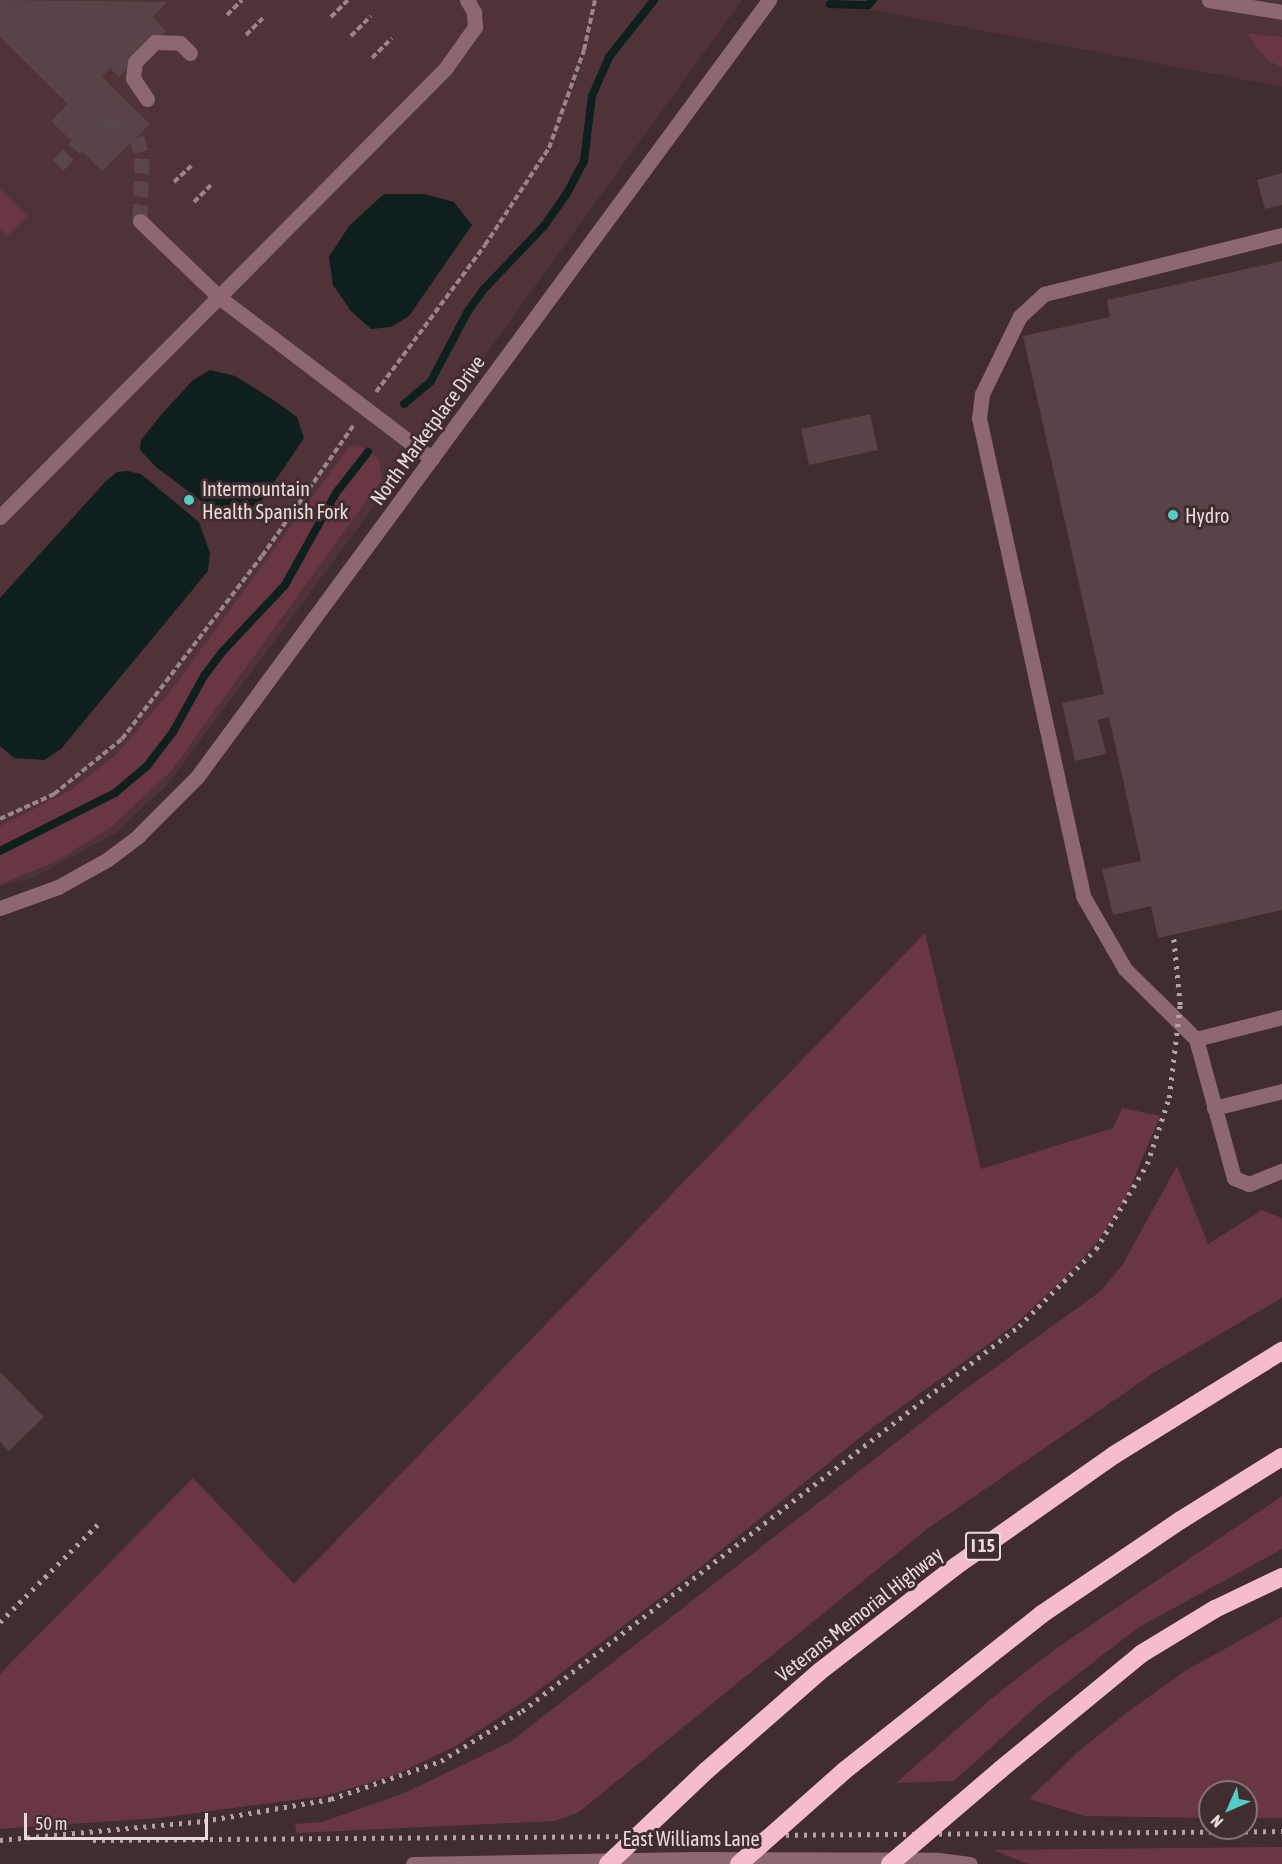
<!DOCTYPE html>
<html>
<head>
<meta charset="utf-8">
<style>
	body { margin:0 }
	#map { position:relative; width:1282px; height:1864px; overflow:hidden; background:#412c30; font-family:"Asap Condensed",sans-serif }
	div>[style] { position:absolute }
	.built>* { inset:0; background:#4f3339 }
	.green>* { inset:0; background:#693743 }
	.water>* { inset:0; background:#0f1f1d }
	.stream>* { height:8px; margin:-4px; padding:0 4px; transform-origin:4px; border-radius:4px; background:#0f1f1d }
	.building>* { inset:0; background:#5a4348 }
	.minor-tunnel>* { height:15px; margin-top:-7.5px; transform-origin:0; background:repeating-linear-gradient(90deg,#5a464a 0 15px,transparent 0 23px) }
	.path>* { height:4px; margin-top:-2px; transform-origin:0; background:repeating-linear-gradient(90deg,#98868a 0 6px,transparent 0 9px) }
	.minor>* { height:15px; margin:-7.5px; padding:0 7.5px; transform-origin:7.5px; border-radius:7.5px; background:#8e6870 }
	.highway>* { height:18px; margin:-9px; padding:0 9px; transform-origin:9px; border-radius:9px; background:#f5bdc9 }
	.rail>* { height:4.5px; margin-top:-2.25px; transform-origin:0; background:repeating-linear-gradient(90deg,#b4a4a7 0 3px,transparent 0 9px) }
	.highway-bridge>* { height:18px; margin:-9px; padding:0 9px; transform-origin:9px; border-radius:9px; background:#f5bdc9 }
	.dots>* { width:16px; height:16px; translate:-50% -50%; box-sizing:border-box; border:3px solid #412c30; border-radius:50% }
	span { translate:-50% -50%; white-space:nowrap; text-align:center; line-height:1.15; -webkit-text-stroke:6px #412c30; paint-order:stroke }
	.shield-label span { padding:2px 4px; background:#412c30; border:2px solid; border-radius:4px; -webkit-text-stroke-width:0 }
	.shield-label { font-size:18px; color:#e8dadd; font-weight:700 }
	.street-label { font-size:20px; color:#e8dadd }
	.poi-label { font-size:20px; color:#e8dadd }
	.left { translate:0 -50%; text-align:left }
	.north { position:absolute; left:1198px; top:1780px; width:60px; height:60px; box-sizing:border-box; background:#412c30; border:2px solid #847275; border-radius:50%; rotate:225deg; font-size:16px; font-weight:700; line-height:24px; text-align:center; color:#e8dadd }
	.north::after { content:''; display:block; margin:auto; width:21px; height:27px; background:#54cdc6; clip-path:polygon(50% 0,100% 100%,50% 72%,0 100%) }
	.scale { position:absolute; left:24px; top:1813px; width:184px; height:27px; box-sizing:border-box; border:3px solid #e8dadd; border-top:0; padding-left:8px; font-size:18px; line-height:21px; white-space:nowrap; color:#e8dadd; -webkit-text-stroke:4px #412c30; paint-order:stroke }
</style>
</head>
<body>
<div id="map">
	<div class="built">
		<div style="clip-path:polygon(0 0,742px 0,436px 423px,168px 784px,116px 833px,34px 877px,0 886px)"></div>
		<div style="clip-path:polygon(819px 0,1282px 0,1282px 87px)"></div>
	</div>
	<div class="green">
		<div style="clip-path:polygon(1246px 33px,1282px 37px,1282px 67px,1267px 60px)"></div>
		<div style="clip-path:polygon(0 189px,27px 216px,7px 236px,0 229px)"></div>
		<div style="clip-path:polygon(359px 445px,379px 459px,382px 479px,171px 771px,110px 828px,54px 862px,0 884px,0 826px,71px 790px,118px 753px,169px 693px,349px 447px)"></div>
		<div style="clip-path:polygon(925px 933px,981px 1169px,1113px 1128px,1122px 1108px,1160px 1116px,1125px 1200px,1100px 1238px,1066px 1277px,1013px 1326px,868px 1431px,694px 1572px,527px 1699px,454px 1747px,395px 1775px,325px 1796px,158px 1818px,0 1829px,0 1674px,193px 1478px,294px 1584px)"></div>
		<div style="clip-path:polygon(1177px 1166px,1208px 1244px,1262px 1210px,1282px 1218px,1282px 1298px,1155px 1372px,927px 1529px,579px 1812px,555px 1821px,297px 1833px,295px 1824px,322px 1822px,407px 1792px,510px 1742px,956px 1396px,1102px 1290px,1123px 1264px)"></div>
		<div style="clip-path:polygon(1282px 1496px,1282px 1549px,1139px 1627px,1039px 1704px,954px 1781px,896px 1783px,992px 1698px,1054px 1650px)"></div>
		<div style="clip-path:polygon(1282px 1617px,1282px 1818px,1246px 1818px,1246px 1792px,1210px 1792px,1210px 1818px,1085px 1816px,1029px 1799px,1079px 1751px,1130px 1710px,1185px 1671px)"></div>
		<div style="clip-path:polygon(1282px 1847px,1282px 1864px,1028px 1864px,993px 1850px)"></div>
	</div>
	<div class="water">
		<div style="clip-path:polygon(384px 194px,424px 194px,454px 202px,472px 225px,409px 316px,391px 327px,371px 329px,350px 310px,333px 285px,329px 257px,349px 226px)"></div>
		<div style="clip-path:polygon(210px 370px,235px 376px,272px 399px,297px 417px,304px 438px,254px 512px,238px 520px,221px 516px,156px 467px,140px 450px,141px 440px,160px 416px,193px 380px)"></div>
		<div style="clip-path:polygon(127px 471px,141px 474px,199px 522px,210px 553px,208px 571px,61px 749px,44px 760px,14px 758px,0 746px,0 598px,106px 481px,117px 472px)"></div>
	</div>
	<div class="stream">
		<div style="left:830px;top:4px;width:38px;rotate:2deg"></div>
		<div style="left:868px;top:5px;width:7px;rotate:-45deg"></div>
		<div style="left:404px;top:404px;width:35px;rotate:-40deg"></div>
		<div style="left:431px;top:381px;width:79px;rotate:-62.1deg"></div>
		<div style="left:468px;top:311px;width:27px;rotate:-54deg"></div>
		<div style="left:484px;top:289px;width:87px;rotate:-46.4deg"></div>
		<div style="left:544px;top:226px;width:38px;rotate:-55deg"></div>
		<div style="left:566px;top:195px;width:38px;rotate:-62deg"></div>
		<div style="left:584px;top:161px;width:65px;rotate:-83deg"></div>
		<div style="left:592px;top:96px;width:43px;rotate:-66.4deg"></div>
		<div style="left:609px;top:57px;width:73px;rotate:-51.7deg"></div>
		<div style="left:0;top:851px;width:129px;rotate:-26.8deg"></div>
		<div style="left:115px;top:793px;width:42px;rotate:-40.2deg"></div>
		<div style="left:147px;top:766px;width:43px;rotate:-52.6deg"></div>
		<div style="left:173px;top:732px;width:64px;rotate:-61deg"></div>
		<div style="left:204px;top:676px;width:31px;rotate:-53deg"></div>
		<div style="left:223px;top:651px;width:91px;rotate:-46.8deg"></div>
		<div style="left:285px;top:585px;width:105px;rotate:-61deg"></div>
		<div style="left:336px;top:493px;width:52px;rotate:-52deg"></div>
	</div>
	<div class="building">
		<div style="clip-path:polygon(0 0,167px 2px,153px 17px,166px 31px,119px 77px,110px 68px,102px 77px,150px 124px,102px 171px,51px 121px,68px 104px,0 37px)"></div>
		<div style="clip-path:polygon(1282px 173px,1282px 205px,1265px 209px,1257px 180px)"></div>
		<div style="clip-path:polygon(1282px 261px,1282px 910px,1158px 938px,1151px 906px,1113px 915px,1102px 869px,1141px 861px,1109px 717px,1098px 720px,1106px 754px,1075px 761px,1062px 703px,1104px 694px,1023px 336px,1110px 317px,1107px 300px)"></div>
		<div style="clip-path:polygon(870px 414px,878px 450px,809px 465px,801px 429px)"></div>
		<div style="clip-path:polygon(0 1372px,44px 1417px,9px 1451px,0 1442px)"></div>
	</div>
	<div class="minor-tunnel">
		<div style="left:58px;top:165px;width:59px;rotate:-45.7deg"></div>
		<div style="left:99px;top:123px;width:15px;rotate:-11deg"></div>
		<div style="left:114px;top:120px;width:9px;rotate:27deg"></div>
		<div style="left:122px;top:124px;width:20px;rotate:41deg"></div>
		<div style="left:137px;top:137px;width:22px;rotate:77deg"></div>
		<div style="left:142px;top:158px;width:63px;rotate:91.8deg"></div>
	</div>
	<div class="path">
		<div style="left:227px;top:15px;width:21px;rotate:-45deg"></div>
		<div style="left:331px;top:17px;width:24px;rotate:-45deg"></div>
		<div style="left:246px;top:35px;width:27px;rotate:-45deg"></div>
		<div style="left:351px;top:36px;width:28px;rotate:-45deg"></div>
		<div style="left:372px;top:58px;width:28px;rotate:-45deg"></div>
		<div style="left:174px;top:182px;width:26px;rotate:-43deg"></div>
		<div style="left:194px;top:202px;width:27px;rotate:-45deg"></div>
		<div style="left:376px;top:392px;width:183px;rotate:-53.4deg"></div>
		<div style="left:485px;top:245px;width:116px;rotate:-56.6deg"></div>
		<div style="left:549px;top:148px;width:104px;rotate:-70.3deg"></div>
		<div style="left:584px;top:50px;width:51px;rotate:-77.6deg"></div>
		<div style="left:0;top:819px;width:60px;rotate:-24.8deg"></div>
		<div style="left:54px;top:794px;width:87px;rotate:-39deg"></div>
		<div style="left:122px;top:739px;width:230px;rotate:-52.6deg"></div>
		<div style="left:262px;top:556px;width:162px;rotate:-55deg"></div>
	</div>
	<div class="minor">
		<div style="left:1209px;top:0;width:74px;rotate:9.3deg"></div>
		<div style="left:147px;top:99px;width:25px;rotate:-124deg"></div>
		<div style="left:133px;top:78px;width:16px;rotate:-83deg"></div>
		<div style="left:135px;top:62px;width:28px;rotate:-45deg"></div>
		<div style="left:155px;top:42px;width:25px;rotate:2deg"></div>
		<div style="left:180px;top:43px;width:14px;rotate:45deg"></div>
		<div style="left:140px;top:221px;width:111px;rotate:43.9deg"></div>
		<div style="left:220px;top:298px;width:266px;rotate:37.2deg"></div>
		<div style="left:1282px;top:235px;width:245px;rotate:166.1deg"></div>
		<div style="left:1044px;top:294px;width:33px;rotate:137deg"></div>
		<div style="left:1020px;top:316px;width:87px;rotate:116deg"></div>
		<div style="left:982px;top:394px;width:24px;rotate:97deg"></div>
		<div style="left:979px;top:418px;width:489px;rotate:77.7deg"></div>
		<div style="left:1083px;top:896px;width:84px;rotate:60.1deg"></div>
		<div style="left:1125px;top:969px;width:100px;rotate:44.6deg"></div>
		<div style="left:1196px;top:1039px;width:144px;rotate:74.7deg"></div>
		<div style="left:1234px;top:1178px;width:16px;rotate:22deg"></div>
		<div style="left:1249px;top:1184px;width:35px;rotate:-22deg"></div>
		<div style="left:0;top:517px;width:631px;rotate:-45.19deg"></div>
		<div style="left:445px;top:69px;width:52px;rotate:-54.5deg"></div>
		<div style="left:475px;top:27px;width:15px;rotate:-94deg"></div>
		<div style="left:474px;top:12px;width:14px;rotate:-120deg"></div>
		<div style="left:0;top:908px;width:62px;rotate:-19.9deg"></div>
		<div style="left:58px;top:887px;width:57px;rotate:-29.2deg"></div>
		<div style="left:108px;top:859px;width:38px;rotate:-37deg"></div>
		<div style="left:138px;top:836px;width:83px;rotate:-45deg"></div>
		<div style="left:197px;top:777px;width:965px;rotate:-53.64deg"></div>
		<div style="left:1196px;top:1039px;width:89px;rotate:-14.3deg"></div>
		<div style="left:1214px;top:1108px;width:70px;rotate:-14deg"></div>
		<div style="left:413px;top:1864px;width:280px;rotate:-1deg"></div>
		<div style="left:693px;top:1859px;width:245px;rotate:0.2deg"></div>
		<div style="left:938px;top:1860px;width:32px;rotate:7deg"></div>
	</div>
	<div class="highway">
		<div style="left:1000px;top:1770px;width:183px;rotate:-39.4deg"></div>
		<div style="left:1141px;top:1654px;width:87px;rotate:-31.3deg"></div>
		<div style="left:1215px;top:1609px;width:74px;rotate:-25.5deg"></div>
		<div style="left:706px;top:1771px;width:150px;rotate:-41.2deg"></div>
		<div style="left:819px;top:1672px;width:173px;rotate:-37.7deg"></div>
		<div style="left:956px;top:1566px;width:193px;rotate:-35.1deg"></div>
		<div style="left:1114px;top:1455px;width:198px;rotate:-31.8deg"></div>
		<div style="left:844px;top:1771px;width:253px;rotate:-38.4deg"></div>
		<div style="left:1042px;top:1614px;width:168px;rotate:-34.1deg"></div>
		<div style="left:1181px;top:1520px;width:119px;rotate:-32deg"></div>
	</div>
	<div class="rail">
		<div style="left:0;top:1622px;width:139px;rotate:-45deg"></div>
		<div style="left:0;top:1840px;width:205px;rotate:-5.3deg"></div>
		<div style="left:204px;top:1821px;width:129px;rotate:-9.8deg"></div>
		<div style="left:331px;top:1799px;width:116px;rotate:-19.1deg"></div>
		<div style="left:441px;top:1761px;width:95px;rotate:-31.7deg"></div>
		<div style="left:522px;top:1711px;width:629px;rotate:-37.76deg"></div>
		<div style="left:1019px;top:1326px;width:109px;rotate:-45deg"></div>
		<div style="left:1096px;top:1249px;width:99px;rotate:-59deg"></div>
		<div style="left:1147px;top:1164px;width:70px;rotate:-71.6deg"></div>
		<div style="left:1169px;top:1098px;width:94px;rotate:-83.3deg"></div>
		<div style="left:1180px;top:1005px;width:71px;rotate:-95.6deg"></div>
		<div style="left:93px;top:1840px;width:1189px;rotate:-0.43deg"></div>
	</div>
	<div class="highway-bridge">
		<div style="left:608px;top:1864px;width:135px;rotate:-43.5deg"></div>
		<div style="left:739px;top:1864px;width:140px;rotate:-41.5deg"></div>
		<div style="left:890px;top:1864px;width:145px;rotate:-40.5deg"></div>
	</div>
	<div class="dots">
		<div style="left:189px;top:500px;background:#54cdc6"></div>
		<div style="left:1173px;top:515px;background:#54cdc6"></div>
	</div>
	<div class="shield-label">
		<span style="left:983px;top:1546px">I 15</span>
	</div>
	<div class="street-label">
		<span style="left:427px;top:430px;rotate:-54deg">North Marketplace Drive</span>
		<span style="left:859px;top:1614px;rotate:-38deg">Veterans Memorial Highway</span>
		<span style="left:691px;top:1838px">East Williams Lane</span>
	</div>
	<div class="poi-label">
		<span class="left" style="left:202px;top:500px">Intermountain<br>Health Spanish Fork</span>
		<span class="left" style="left:1185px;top:515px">Hydro</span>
	</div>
	<div class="north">N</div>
	<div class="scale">50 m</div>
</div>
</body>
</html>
